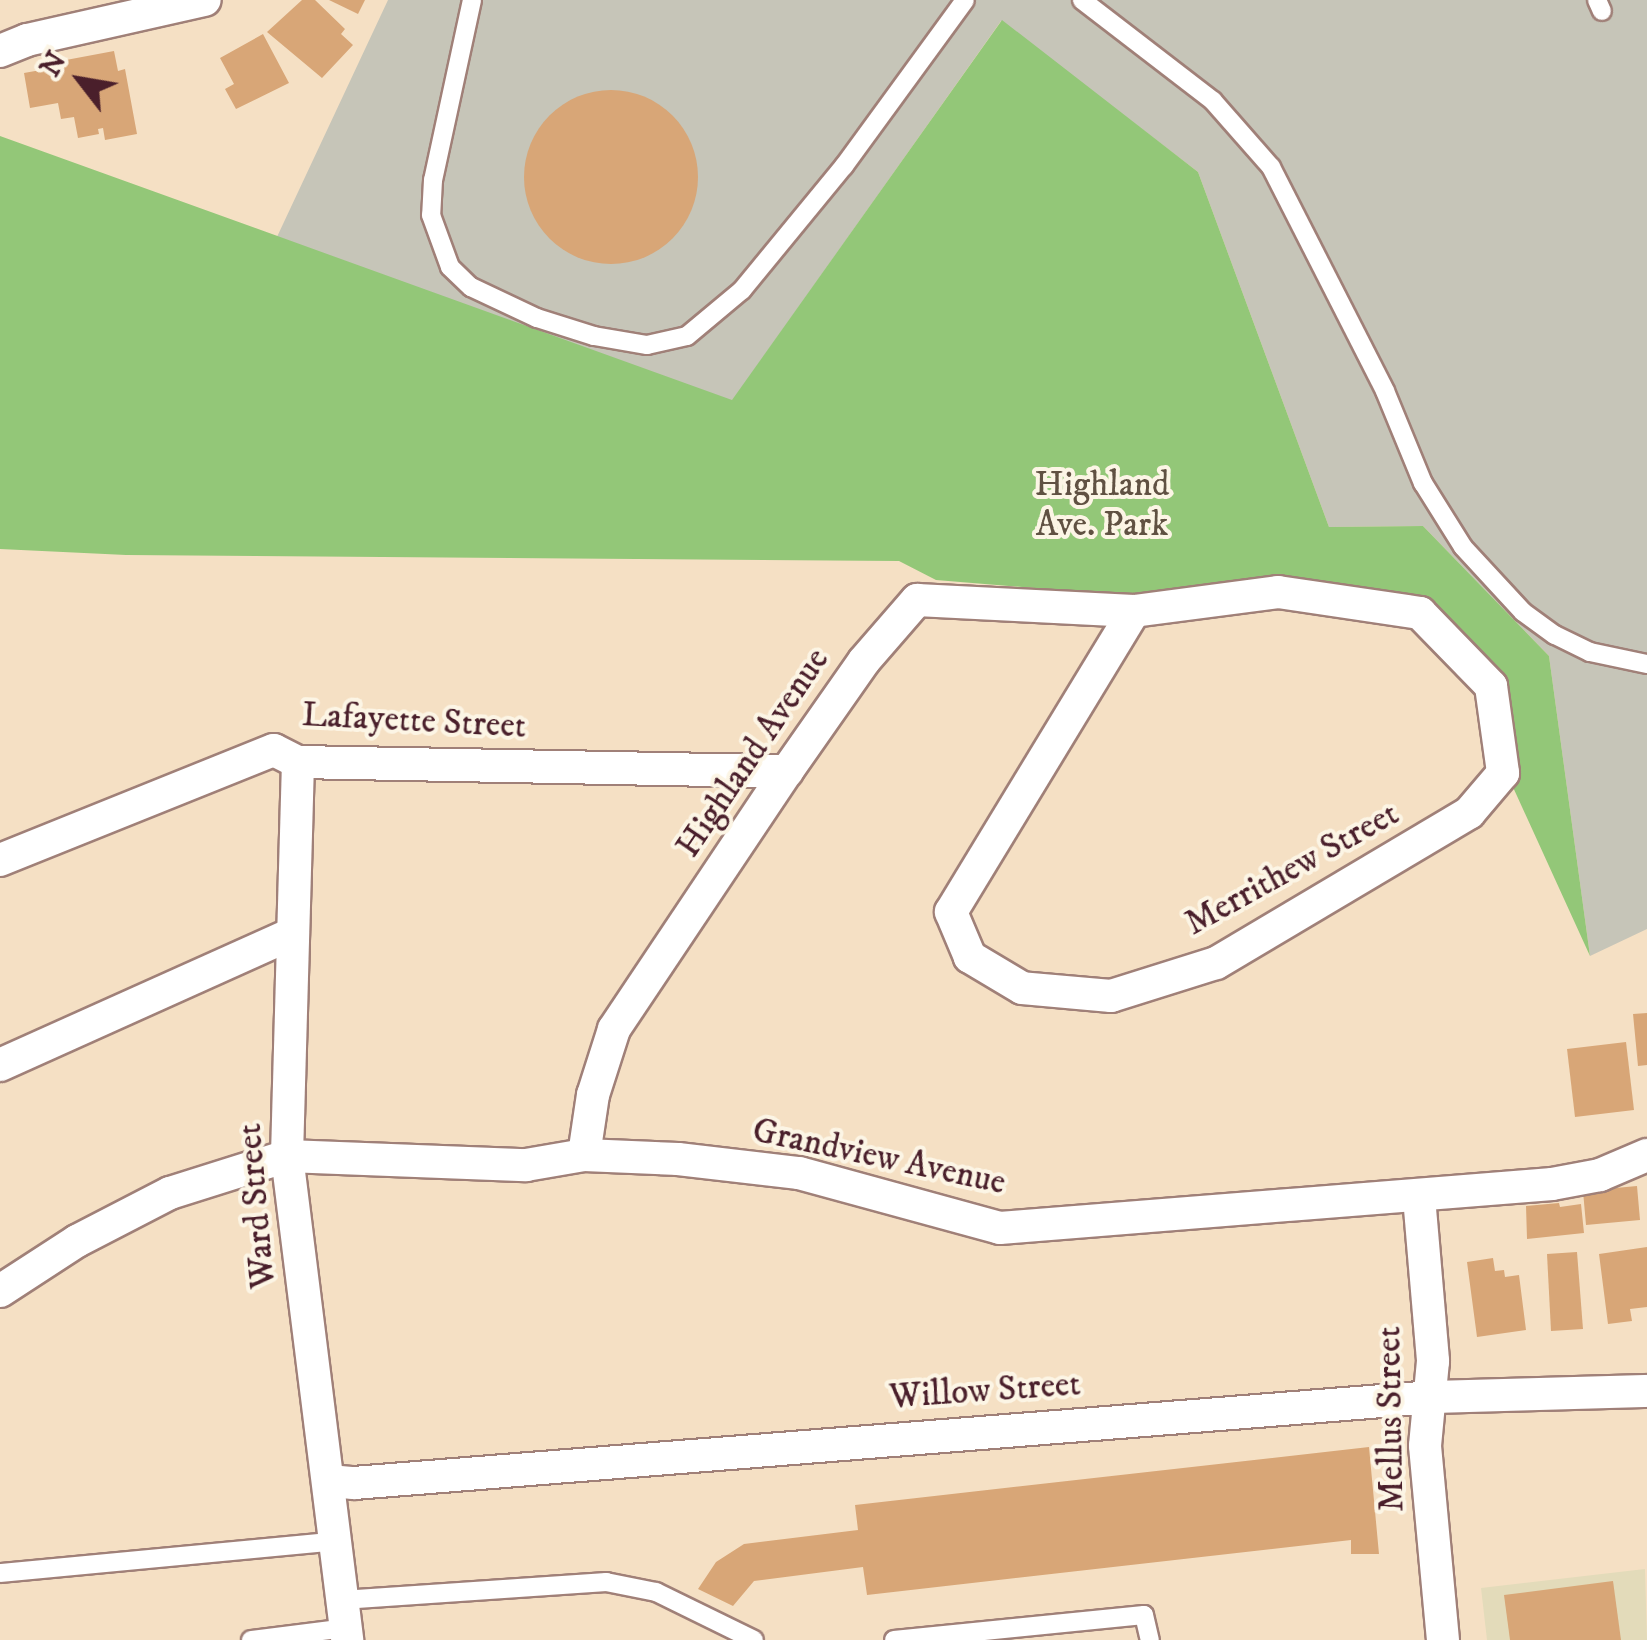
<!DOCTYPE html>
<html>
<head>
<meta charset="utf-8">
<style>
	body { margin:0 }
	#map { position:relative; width:1647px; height:1640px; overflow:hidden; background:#f5e0c4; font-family:"IM FELL DW Pica",serif }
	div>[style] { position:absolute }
	.built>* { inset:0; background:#e3dbba }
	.industrial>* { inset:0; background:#c6c5b8 }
	.green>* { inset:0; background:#93c778 }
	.building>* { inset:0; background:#d8a677 }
	.round { border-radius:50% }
	.roads { filter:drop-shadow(2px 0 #a08078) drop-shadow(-2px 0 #a08078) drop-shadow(0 2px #a08078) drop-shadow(0 -2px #a08078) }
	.lane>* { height:18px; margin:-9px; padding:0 9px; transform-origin:9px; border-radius:9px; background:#fff }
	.street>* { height:32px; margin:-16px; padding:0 16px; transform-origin:16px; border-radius:16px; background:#fff }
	span { translate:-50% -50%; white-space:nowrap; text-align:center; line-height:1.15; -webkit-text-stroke:8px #fcf5e5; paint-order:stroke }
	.park-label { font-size:35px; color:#605142 }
	.street-label { font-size:35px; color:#4a1f2b }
	.north { position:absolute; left:30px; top:30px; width:100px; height:100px; -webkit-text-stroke:8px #fcf5e5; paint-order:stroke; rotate:301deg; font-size:28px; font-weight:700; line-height:40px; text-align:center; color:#4a1f2b }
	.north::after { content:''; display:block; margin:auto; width:35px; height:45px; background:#4a1f2b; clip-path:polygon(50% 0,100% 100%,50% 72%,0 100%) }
</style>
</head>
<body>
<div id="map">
	<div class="built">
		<div style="clip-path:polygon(1645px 1569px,1647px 1640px,1487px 1640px,1481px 1588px)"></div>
	</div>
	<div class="industrial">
		<div style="clip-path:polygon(388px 0,1647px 0,1647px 929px,1590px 956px,1549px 656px,1423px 526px,1329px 527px,1198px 172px,1001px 21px,732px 401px,276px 239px)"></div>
	</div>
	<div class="green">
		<div style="clip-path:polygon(1002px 20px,1198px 172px,1329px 527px,1423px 526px,1549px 656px,1590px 956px,1512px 785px,1498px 672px,1423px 599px,1133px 596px,936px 580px,899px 561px,126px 555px,0 549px,0 136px,732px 400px)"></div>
	</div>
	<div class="building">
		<div style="clip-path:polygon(302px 0,315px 0,345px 29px,341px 34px,353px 45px,322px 78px,267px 32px)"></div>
		<div style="clip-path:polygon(329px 0,365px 0,358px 14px)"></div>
		<div style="clip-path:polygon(263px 34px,289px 83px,236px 109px,225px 89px,234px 84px,220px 58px)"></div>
		<div style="clip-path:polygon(114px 51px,118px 71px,125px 69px,137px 134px,105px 140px,103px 128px,98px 129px,99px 134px,78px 138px,74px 117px,61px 119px,58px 103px,30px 108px,24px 73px,52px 68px,50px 63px)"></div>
		<div class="round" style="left:524px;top:90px;width:174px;height:174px"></div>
		<div style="clip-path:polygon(1647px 1013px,1647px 1065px,1638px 1066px,1633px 1014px)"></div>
		<div style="clip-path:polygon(1626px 1042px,1634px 1110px,1575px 1117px,1567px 1049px)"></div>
		<div style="clip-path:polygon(1637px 1186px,1640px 1220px,1586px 1225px,1583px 1191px)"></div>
		<div style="clip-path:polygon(1559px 1203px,1560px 1207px,1581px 1204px,1584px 1233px,1527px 1239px,1526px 1206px)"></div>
		<div style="clip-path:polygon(1647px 1247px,1647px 1307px,1630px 1309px,1632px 1321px,1608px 1324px,1599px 1254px)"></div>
		<div style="clip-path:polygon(1577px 1252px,1583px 1329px,1551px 1331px,1547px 1254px)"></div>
		<div style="clip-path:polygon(1493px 1258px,1495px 1271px,1504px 1270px,1505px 1277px,1519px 1275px,1526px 1330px,1477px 1337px,1467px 1262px)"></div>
		<div style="clip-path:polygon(1369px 1447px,1379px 1554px,1351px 1554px,1351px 1540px,867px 1595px,863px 1567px,754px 1581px,733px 1606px,698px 1589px,716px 1562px,744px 1544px,858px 1530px,855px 1505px)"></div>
		<div style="clip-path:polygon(1613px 1581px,1621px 1640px,1510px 1640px,1504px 1595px)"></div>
	</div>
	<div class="roads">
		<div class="lane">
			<div style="left:472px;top:0;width:184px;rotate:102.2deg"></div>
			<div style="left:433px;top:180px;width:35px;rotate:93deg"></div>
			<div style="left:431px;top:215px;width:55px;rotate:69.9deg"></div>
			<div style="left:450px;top:267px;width:29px;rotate:44deg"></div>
			<div style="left:471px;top:287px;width:73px;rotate:25.2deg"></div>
			<div style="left:537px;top:318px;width:60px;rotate:17.5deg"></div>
			<div style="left:594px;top:336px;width:54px;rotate:9.6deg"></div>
			<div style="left:647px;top:345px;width:41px;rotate:-12.7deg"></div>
			<div style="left:687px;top:336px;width:72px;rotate:-39.9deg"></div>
			<div style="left:742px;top:290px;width:161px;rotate:-50.6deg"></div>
			<div style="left:844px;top:166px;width:205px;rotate:-53.9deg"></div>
			<div style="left:1082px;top:0;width:165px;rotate:37.6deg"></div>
			<div style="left:1213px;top:101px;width:88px;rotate:48.7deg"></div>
			<div style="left:1271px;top:167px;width:251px;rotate:63deg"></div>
			<div style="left:1385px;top:391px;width:100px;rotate:67.6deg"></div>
			<div style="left:1423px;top:483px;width:75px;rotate:58deg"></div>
			<div style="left:1463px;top:547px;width:88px;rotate:47.3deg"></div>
			<div style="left:1523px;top:612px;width:39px;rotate:36deg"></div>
			<div style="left:1555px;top:635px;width:39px;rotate:26deg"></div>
			<div style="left:1590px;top:652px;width:58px;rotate:11.9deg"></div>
			<div style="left:1597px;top:0;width:12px;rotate:66deg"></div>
			<div style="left:0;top:1573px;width:338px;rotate:-5.4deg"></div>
			<div style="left:342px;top:1600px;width:265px;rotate:-3.9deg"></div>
			<div style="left:606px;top:1582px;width:51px;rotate:11.3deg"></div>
			<div style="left:656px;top:1592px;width:109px;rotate:26.1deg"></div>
			<div style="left:251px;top:1640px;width:96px;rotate:-7.2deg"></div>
			<div style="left:894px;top:1640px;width:251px;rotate:-5.7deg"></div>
			<div style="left:1144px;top:1615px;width:26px;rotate:77deg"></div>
		</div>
		<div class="street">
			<div style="left:0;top:51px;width:29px;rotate:-22deg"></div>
			<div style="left:27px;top:40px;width:182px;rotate:-12.7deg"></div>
			<div style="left:298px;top:762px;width:394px;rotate:91.6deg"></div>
			<div style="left:287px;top:1156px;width:488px;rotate:82.9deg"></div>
			<div style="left:0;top:860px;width:295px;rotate:-21.9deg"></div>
			<div style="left:274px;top:750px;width:27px;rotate:27deg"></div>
			<div style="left:298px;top:762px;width:489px;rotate:1.1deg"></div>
			<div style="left:0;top:1065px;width:320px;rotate:-24.2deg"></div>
			<div style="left:584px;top:1155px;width:61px;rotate:-81.5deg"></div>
			<div style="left:593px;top:1095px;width:69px;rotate:-72.3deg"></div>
			<div style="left:614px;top:1029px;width:311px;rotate:-56.2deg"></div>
			<div style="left:787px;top:771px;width:134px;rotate:-55deg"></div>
			<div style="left:864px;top:661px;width:81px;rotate:-49deg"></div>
			<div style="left:917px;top:600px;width:217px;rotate:2.9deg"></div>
			<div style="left:1134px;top:611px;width:145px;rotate:-7.5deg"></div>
			<div style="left:1278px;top:592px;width:144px;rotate:8.4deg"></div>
			<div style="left:1420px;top:613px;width:102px;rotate:45.8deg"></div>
			<div style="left:1491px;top:686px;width:88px;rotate:82.1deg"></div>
			<div style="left:1503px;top:773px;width:52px;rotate:130.4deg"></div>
			<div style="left:1469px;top:813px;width:294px;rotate:149.3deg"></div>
			<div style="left:1216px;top:963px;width:110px;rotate:162.6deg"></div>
			<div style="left:1111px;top:996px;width:89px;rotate:-174.9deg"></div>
			<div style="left:1022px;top:988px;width:61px;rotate:-149.2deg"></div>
			<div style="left:970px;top:957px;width:49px;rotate:-112.9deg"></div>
			<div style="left:951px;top:912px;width:352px;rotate:-58.7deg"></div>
			<div style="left:1419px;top:1197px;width:165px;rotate:85.1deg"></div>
			<div style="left:1433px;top:1361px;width:85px;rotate:95.4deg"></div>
			<div style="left:1425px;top:1446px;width:195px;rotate:84.7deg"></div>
			<div style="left:0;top:1291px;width:92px;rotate:-33deg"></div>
			<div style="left:77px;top:1241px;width:105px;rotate:-27.3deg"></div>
			<div style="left:170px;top:1193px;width:123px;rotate:-17.5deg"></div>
			<div style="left:287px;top:1156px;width:239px;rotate:2.2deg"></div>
			<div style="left:526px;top:1165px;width:59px;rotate:-9.8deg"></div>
			<div style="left:584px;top:1155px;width:94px;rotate:2.4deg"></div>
			<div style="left:678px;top:1159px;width:122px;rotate:6.6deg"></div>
			<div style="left:799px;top:1173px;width:208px;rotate:15.3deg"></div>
			<div style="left:1000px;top:1228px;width:554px;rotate:-4.56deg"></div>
			<div style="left:1552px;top:1184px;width:49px;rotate:-10.6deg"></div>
			<div style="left:1600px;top:1175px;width:51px;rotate:-23.1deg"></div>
			<div style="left:329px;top:1481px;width:25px;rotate:5deg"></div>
			<div style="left:354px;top:1483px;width:1081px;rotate:-4.56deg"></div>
			<div style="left:1432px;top:1397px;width:215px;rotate:-1.6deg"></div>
		</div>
	</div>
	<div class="park-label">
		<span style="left:1102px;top:505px">Highland<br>Ave. Park</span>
	</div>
	<div class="street-label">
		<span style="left:414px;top:721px;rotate:3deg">Lafayette Street</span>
		<span style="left:753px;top:753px;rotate:-56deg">Highland Avenue</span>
		<span style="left:1292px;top:869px;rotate:-29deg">Merrithew Street</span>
		<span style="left:879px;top:1157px;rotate:12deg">Grandview Avenue</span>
		<span style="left:257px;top:1206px;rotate:-95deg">Ward Street</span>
		<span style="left:985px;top:1391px;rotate:-4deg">Willow Street</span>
		<span style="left:1391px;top:1419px;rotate:-91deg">Mellus Street</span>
	</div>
	<div class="north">N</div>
</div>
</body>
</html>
